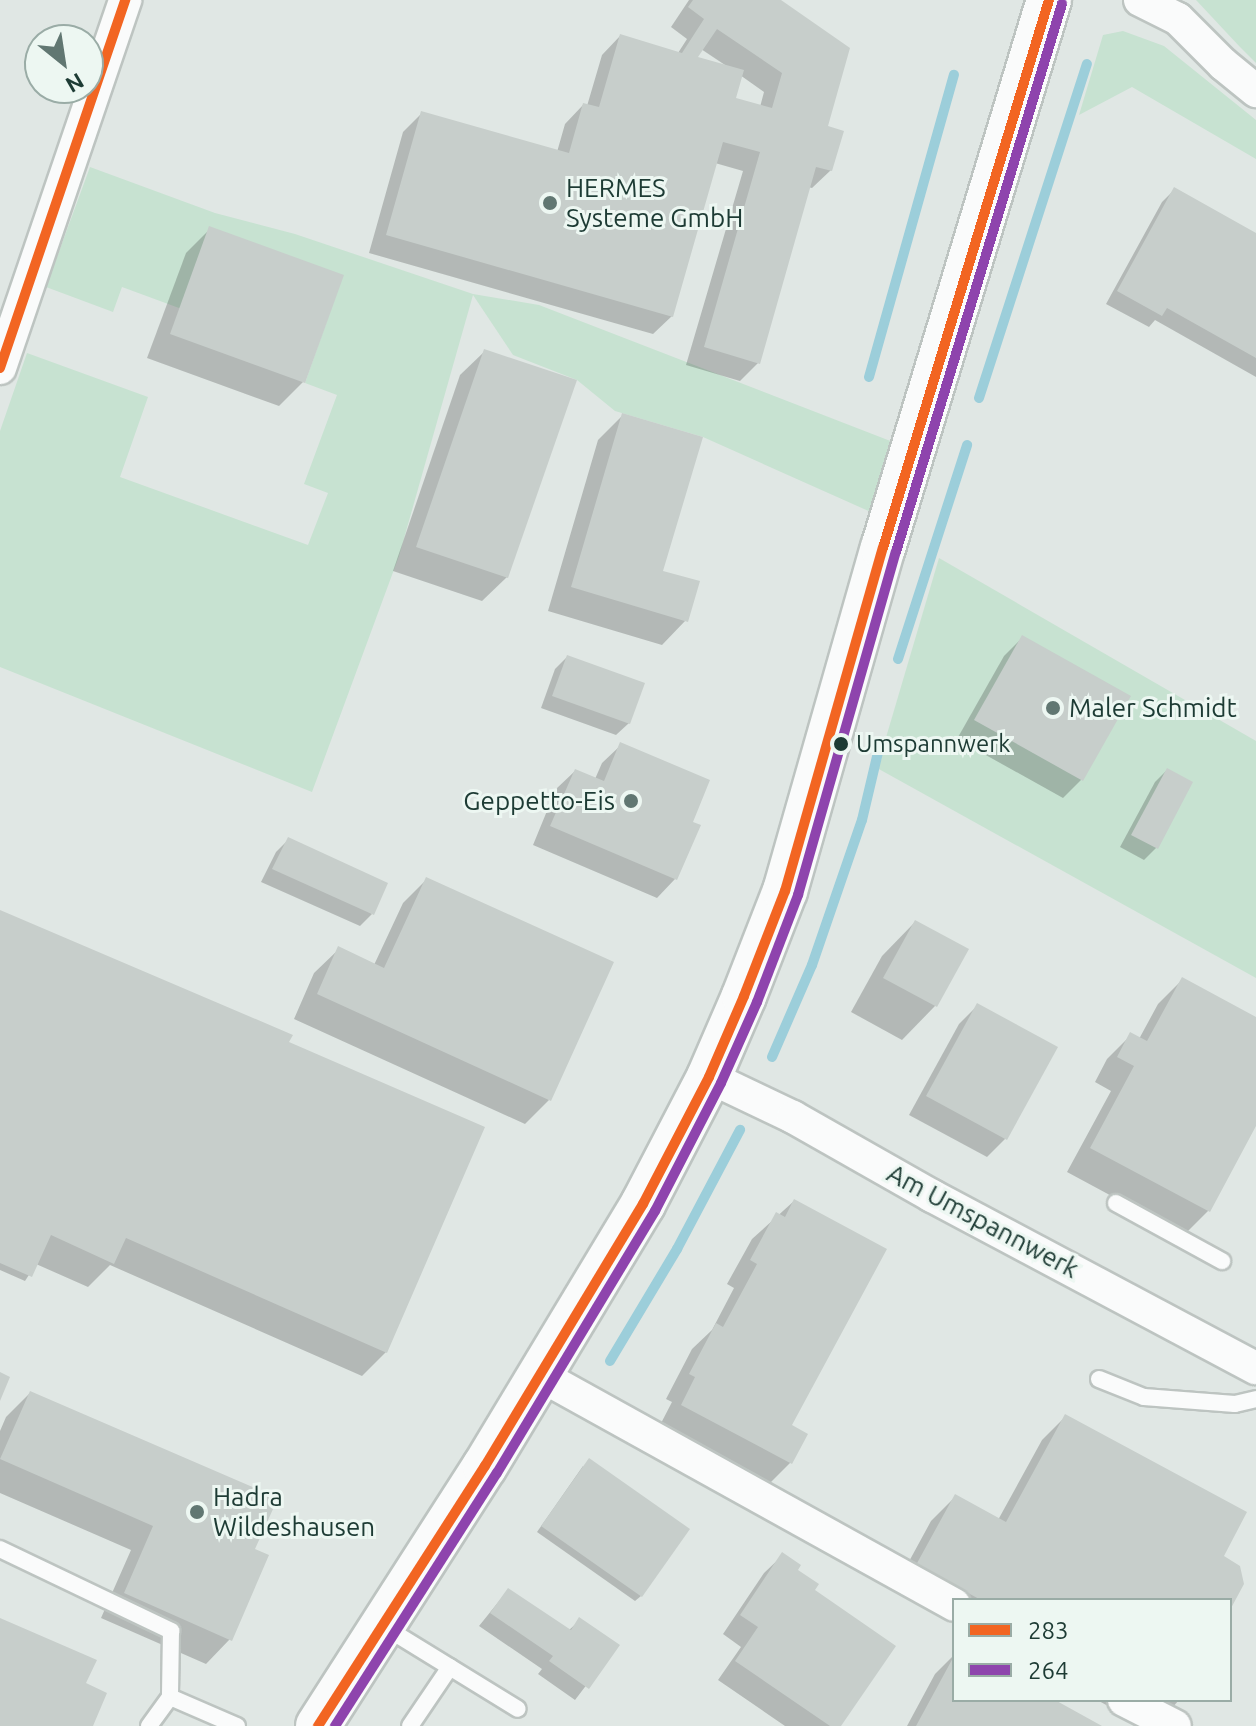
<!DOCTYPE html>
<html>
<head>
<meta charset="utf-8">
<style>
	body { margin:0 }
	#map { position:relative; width:1256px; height:1726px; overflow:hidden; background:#e0e7e4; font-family:Ubuntu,sans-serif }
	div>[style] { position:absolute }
	.green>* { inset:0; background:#c7e2d1 }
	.shadow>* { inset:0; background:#0003 }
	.stream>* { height:10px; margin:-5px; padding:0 5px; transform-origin:5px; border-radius:5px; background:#9cceda }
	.building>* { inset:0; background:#c7cecb }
	.roads { filter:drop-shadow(2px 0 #bdc4c1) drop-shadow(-2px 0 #bdc4c1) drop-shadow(0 2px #bdc4c1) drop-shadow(0 -2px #bdc4c1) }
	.service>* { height:16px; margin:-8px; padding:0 8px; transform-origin:8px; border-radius:8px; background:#fafbfb }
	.minor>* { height:32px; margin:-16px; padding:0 16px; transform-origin:16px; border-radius:16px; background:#fafbfb }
	.secondary>* { height:44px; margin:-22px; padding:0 22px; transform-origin:22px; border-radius:22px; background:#fafbfb }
	.bus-1>* { height:10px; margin:-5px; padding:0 5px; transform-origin:5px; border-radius:5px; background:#f26522 }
	.bus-2>* { height:10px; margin:-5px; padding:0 5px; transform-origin:5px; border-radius:5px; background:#8e44ad }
	.dots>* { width:22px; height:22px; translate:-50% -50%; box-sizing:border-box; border:4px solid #edf7f2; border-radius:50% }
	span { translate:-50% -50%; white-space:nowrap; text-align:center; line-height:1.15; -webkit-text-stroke:6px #edf7f2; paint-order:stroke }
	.bus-label { font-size:24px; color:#1d3b34 }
	.left { translate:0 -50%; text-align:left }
	.poi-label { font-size:26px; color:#1d3b34 }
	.right { translate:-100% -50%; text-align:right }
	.street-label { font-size:26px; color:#1d3b34 }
	.legend { position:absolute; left:952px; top:1598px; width:280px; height:104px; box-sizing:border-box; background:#edf7f2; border:2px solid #9aaca6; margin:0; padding:10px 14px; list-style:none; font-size:24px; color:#1d3b34 }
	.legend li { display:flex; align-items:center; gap:16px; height:40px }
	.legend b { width:40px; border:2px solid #9aaca6 }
	.north { position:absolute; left:24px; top:24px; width:80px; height:80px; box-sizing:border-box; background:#edf7f2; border:2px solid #9aaca6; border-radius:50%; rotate:150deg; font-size:22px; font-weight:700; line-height:32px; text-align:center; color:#1d3b34 }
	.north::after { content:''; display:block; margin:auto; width:28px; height:36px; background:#617772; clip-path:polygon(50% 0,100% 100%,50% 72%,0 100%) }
</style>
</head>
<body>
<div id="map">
	<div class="green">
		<div style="clip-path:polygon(1196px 0,1256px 0,1256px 63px,1240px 47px)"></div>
		<div style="clip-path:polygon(1123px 31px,1164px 46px,1256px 120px,1256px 159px,1132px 87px,1079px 115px,1103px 35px)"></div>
		<div style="clip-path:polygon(90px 167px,215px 213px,295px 234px,473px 294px,539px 305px,893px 442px,873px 513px,703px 437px,615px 411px,577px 380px,513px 355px,473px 295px,399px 556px,312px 792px,0 667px,0 431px,27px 353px,148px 397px,120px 477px,308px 545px,328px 493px,304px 484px,337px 395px,305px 383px,343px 275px,179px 308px,122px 287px,113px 312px,46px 287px)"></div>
		<div style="clip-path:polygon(939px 558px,1256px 741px,1256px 978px,877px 768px)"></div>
	</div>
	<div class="shadow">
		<div style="clip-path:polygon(evenodd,689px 0,777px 0,826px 127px,831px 170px,812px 188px,808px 187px,759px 362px,740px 381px,686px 365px,743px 171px,715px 163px,672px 316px,653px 334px,369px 253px,403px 132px,422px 113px,557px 152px,565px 124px,583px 105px,587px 106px,602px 55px,620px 36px,678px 53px,687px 39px,671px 27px,689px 0,701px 49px,728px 67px,695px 59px,701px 49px,689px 0,740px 75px,764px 92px,760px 107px,734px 100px,740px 75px)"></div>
		<div style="clip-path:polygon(1174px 190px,1256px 235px,1256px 377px,1155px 320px,1149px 327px,1106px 304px,1162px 202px)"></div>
		<div style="clip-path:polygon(210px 229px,303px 382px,279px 406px,147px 358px,186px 253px)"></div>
		<div style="clip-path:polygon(485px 351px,507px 577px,482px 601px,393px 571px,460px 375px)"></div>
		<div style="clip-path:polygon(622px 416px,661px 572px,686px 620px,662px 645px,548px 611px,598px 440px)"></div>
		<div style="clip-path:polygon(1023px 637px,1082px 779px,1063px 798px,957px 739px,1004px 656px)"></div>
		<div style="clip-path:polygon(567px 657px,629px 723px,616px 735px,541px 708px,555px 669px)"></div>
		<div style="clip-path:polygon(621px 745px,690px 823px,675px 879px,657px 898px,533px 845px,556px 789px,575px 771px,595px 779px,602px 763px)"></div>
		<div style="clip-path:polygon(1167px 770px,1156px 848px,1144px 860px,1120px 847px,1155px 782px)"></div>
		<div style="clip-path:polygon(288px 840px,372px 914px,360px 926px,261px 882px,276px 852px)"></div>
		<div style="clip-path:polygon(427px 879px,549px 1100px,525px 1124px,294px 1019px,314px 973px,339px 949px,374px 965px,403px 903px)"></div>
		<div style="clip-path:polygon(0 912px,286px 1043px,386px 1352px,362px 1376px,110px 1265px,88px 1287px,36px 1264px,25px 1281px,0 1270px)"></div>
		<div style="clip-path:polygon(915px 922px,966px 950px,935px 1006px,902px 1040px,851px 1012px,882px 956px)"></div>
		<div style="clip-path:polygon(1182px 980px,1256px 1019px,1256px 1122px,1208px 1211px,1184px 1235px,1067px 1172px,1111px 1091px,1095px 1082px,1107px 1059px,1131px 1035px,1139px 1039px,1158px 1004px)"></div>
		<div style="clip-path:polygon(978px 1005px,1005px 1139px,987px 1157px,909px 1115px,959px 1024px)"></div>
		<div style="clip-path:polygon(794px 1201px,790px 1463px,766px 1487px,658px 1429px,672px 1402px,666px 1399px,692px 1349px,712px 1330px,734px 1288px,727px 1284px,752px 1239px)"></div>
		<div style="clip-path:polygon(30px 1393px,253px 1550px,230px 1639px,206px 1664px,101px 1618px,131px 1550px,0 1493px,0 1431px,6px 1417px)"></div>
		<div style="clip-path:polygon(1066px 1416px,1221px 1557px,1239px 1567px,1230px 1606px,1230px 1600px,954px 1600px,954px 1622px,894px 1589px,931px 1521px,955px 1497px,998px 1520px,1042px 1440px)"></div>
		<div style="clip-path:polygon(583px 1466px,641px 1596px,635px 1601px,537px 1532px)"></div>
		<div style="clip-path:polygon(783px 1555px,812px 1590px,839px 1726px,785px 1726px,718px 1680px,741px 1647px,723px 1634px,764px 1573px)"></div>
		<div style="clip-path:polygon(508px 1590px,568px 1631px,580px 1620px,617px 1645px,575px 1700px,538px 1674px,542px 1669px,479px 1626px)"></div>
		<div style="clip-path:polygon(954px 1655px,954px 1700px,1051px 1700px,1098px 1726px,907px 1726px,935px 1674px)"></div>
		<div style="clip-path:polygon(1097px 1700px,1179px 1700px,1156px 1726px,1145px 1726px)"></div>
	</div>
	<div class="stream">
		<div style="left:869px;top:377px;width:314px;rotate:-74.3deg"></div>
		<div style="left:979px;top:398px;width:351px;rotate:-72.1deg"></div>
		<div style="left:898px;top:659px;width:225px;rotate:-72.1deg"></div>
		<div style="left:772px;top:1057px;width:100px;rotate:-66.5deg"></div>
		<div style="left:812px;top:965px;width:153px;rotate:-71deg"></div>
		<div style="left:862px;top:820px;width:78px;rotate:-76.7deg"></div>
		<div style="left:610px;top:1361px;width:131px;rotate:-59.1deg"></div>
		<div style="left:677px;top:1249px;width:135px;rotate:-62.1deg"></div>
	</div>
	<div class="building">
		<div style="clip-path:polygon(evenodd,693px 0,781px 0,850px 48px,828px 126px,844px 131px,832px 171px,816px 167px,760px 364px,704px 347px,760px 152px,723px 142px,673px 317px,386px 235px,421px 111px,569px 153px,583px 103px,599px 107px,620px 34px,682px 53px,704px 19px,688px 7px,693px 0,717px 29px,782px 73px,772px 108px,736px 98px,744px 70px,698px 57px,717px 29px)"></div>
		<div style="clip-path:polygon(1174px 187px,1256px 233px,1256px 358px,1167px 308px,1162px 316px,1117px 291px)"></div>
		<div style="clip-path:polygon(209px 226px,344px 275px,305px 383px,170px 334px)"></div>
		<div style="clip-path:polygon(484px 349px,577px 380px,508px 578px,416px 547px)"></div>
		<div style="clip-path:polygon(622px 413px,703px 437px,663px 571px,700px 581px,688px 622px,571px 587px)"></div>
		<div style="clip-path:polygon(1022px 635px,1131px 696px,1083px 781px,974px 720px)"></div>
		<div style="clip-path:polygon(567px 655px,645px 683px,630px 724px,552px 696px)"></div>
		<div style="clip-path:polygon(620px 742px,710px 780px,693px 822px,701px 825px,677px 880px,550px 826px,575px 769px,604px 781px)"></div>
		<div style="clip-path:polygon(1167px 768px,1193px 782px,1158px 849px,1131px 835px)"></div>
		<div style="clip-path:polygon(288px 837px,388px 883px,374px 915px,272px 869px)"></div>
		<div style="clip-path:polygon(426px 877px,614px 962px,551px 1101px,317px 994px,338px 946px,384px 968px)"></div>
		<div style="clip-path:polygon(0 910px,293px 1035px,289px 1042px,485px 1127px,387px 1353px,126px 1238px,114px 1264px,51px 1235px,32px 1277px,0 1263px)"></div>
		<div style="clip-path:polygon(915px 920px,969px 949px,937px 1007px,883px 978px)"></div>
		<div style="clip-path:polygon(1182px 977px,1256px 1017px,1256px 1126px,1210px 1212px,1090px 1148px,1134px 1066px,1117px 1057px,1130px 1032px,1147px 1041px)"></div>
		<div style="clip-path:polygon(977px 1003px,1058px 1047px,1007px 1140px,926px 1096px)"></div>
		<div style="clip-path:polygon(794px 1199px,887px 1249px,792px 1425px,808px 1434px,792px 1464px,681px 1405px,695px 1377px,689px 1374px,716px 1323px,723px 1327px,757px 1264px,750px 1260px,776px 1212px,785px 1217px)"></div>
		<div style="clip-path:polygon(0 1372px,10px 1377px,0 1401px)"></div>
		<div style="clip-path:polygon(30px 1391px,278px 1498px,255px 1549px,269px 1555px,232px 1641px,124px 1593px,153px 1526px,0 1459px)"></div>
		<div style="clip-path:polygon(1065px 1414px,1247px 1512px,1224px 1556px,1240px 1566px,1244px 1584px,1230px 1610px,1230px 1600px,981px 1600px,916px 1565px,955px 1494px,1006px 1522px)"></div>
		<div style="clip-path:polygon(589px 1458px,690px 1529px,642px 1597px,541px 1526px)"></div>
		<div style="clip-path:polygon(782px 1552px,801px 1565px,798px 1570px,819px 1584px,815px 1590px,896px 1646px,841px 1726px,830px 1726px,735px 1661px,758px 1627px,740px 1615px)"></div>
		<div style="clip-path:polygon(508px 1588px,571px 1630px,579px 1617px,620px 1645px,589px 1689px,549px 1661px,553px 1656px,490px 1613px)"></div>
		<div style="clip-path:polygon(0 1618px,97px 1660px,86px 1683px,107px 1693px,93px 1726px,0 1726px)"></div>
		<div style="clip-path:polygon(954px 1656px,954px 1700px,1055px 1700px,1102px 1726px,916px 1726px)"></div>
	</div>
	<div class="roads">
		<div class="service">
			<div style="left:1116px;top:1203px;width:121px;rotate:28.7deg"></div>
			<div style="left:1099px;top:1379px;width:48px;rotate:21.8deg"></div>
			<div style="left:1144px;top:1397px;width:91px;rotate:4.4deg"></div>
			<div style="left:1235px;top:1404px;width:22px;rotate:-13deg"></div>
			<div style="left:0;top:1549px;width:190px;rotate:25.6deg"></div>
			<div style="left:171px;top:1631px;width:66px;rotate:90.9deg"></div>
			<div style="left:170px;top:1697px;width:36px;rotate:126deg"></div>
			<div style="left:383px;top:1626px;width:158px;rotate:31.6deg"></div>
			<div style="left:170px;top:1697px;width:73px;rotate:23.4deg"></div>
			<div style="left:410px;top:1726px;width:71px;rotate:-55.9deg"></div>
		</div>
		<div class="minor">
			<div style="left:1140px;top:0;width:42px;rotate:26.6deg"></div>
			<div style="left:1178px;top:19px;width:64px;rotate:45deg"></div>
			<div style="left:1223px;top:64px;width:43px;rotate:39.3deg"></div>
			<div style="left:0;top:368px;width:389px;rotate:-71.2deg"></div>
			<div style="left:709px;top:1077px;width:93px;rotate:25.5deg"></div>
			<div style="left:793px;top:1117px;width:160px;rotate:29.6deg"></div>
			<div style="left:932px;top:1196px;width:367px;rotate:28deg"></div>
			<div style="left:538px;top:1374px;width:476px;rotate:29deg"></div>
			<div style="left:1124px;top:1700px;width:57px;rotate:27deg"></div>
		</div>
		<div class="secondary">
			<div style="left:318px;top:1726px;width:309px;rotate:-57.3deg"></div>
			<div style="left:485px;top:1466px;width:306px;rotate:-58.9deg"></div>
			<div style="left:643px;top:1204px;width:143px;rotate:-62.5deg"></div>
			<div style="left:709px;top:1077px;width:88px;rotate:-66.6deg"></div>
			<div style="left:744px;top:996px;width:113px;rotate:-68.7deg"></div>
			<div style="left:785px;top:891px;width:357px;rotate:-74.1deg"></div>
			<div style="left:883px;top:548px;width:573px;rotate:-73.15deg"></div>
		</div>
	</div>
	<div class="bus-1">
		<div style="left:0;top:368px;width:389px;rotate:-71.2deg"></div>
		<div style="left:318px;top:1726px;width:309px;rotate:-57.3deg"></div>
		<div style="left:485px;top:1466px;width:306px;rotate:-58.9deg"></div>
		<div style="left:643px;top:1204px;width:143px;rotate:-62.5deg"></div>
		<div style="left:709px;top:1077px;width:88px;rotate:-66.6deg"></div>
		<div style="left:744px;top:996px;width:113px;rotate:-68.7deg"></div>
		<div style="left:785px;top:891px;width:357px;rotate:-74.1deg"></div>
		<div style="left:883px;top:548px;width:573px;rotate:-73.15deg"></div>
	</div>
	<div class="bus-2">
		<div style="left:335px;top:1726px;width:300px;rotate:-57.4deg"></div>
		<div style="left:497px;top:1473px;width:306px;rotate:-58.9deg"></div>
		<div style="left:655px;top:1211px;width:144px;rotate:-62.7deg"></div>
		<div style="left:721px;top:1083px;width:89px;rotate:-66deg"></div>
		<div style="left:757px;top:1002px;width:115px;rotate:-69deg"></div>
		<div style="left:798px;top:895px;width:357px;rotate:-74.1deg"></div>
		<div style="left:896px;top:552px;width:573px;rotate:-73.15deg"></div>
	</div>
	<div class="dots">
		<div style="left:550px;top:203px;background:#617772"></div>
		<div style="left:1053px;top:708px;background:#617772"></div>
		<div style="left:841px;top:744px;background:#1d3b34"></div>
		<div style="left:631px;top:801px;background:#617772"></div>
		<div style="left:197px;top:1512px;background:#617772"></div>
	</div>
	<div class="bus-label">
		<span class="left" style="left:856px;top:744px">Umspannwerk</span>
	</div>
	<div class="poi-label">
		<span class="left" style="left:566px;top:203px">HERMES<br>Systeme GmbH</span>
		<span class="left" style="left:1069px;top:708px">Maler Schmidt</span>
		<span class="right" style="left:615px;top:801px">Geppetto-Eis</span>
		<span class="left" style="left:213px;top:1512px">Hadra<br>Wildeshausen</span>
	</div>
	<div class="street-label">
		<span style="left:983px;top:1221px;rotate:28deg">Am Umspannwerk</span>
	</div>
	<ul class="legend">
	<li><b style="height:10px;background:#f26522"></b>283</li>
	<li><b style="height:10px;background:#8e44ad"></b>264</li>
	</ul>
	<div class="north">N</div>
</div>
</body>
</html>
